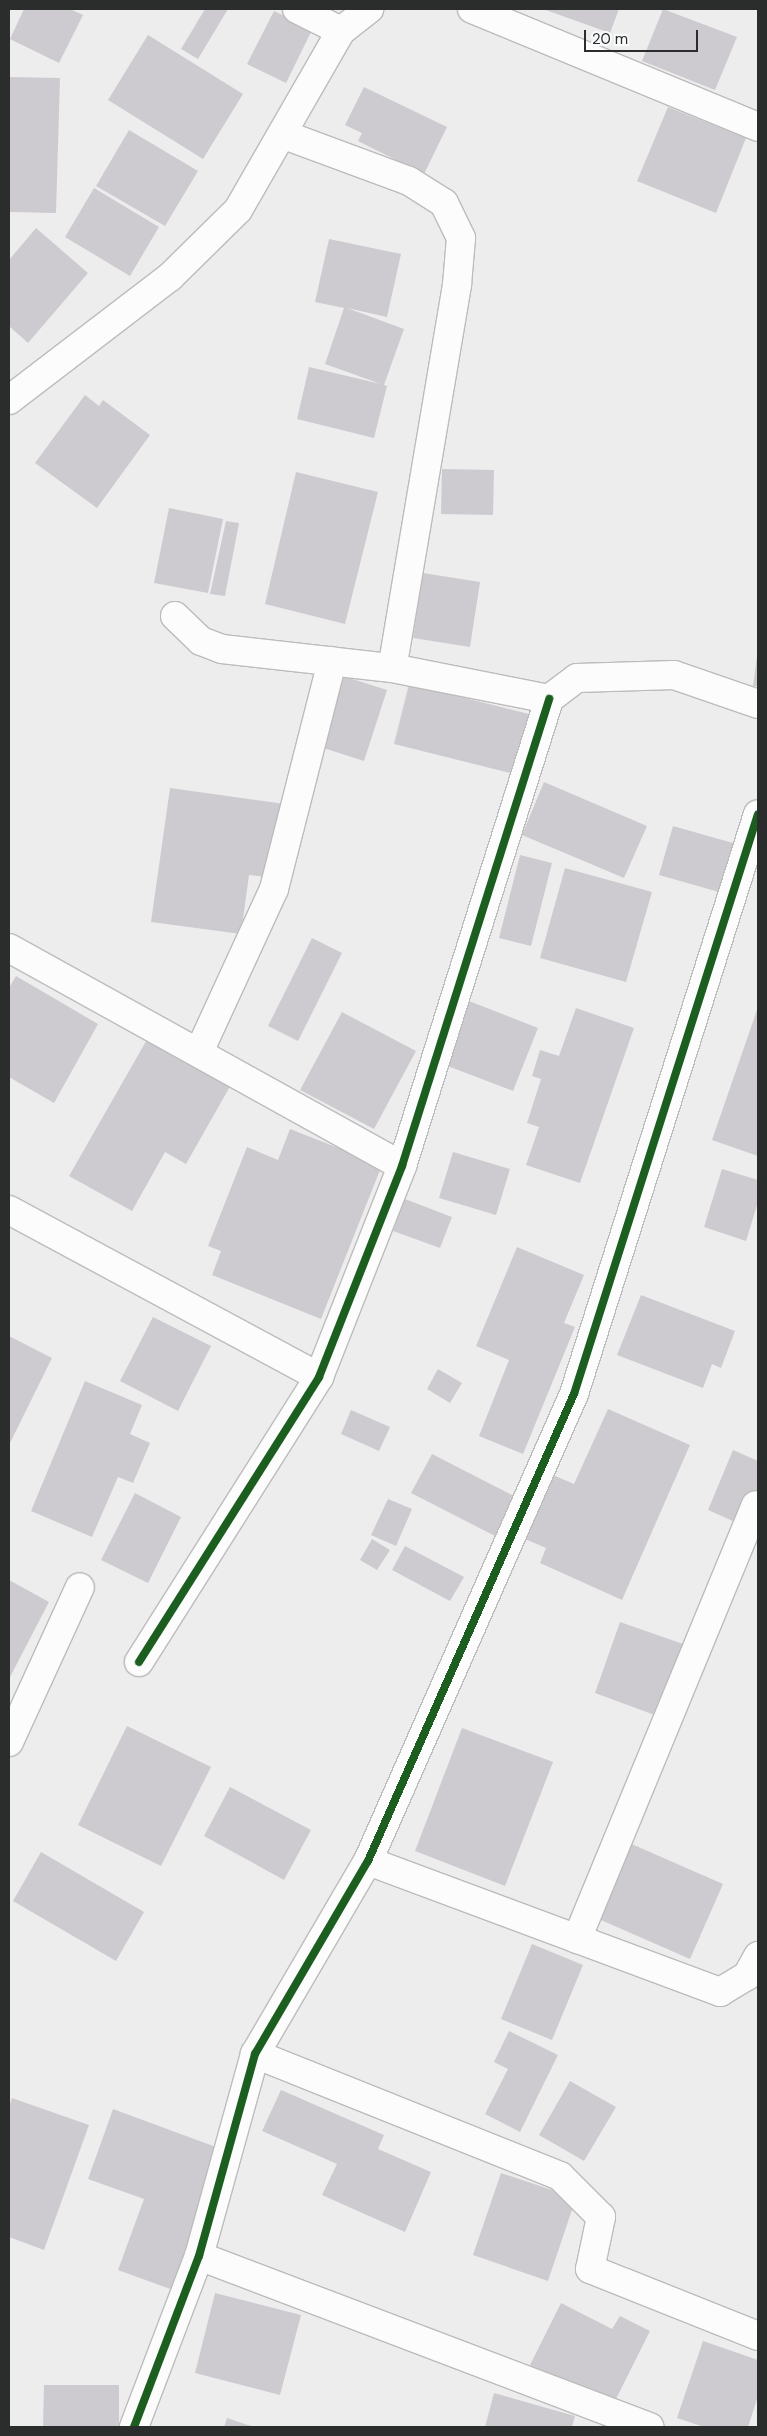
<!DOCTYPE html>
<html>
<head>
<meta charset="utf-8">
<style>
	body { margin:0 }
	#map { position:relative; width:767px; height:2436px; overflow:hidden; background:#ededed; font-family:"DM Sans",sans-serif }
	div>[style] { position:absolute }
	.building>* { inset:0; background:#cecbd0 }
	.roads { filter:drop-shadow(1px 0 #bcbcbc) drop-shadow(-1px 0 #bcbcbc) drop-shadow(0 1px #bcbcbc) drop-shadow(0 -1px #bcbcbc) }
	.minor>* { height:28px; margin:-14px; padding:0 14px; transform-origin:14px; border-radius:14px; background:#fcfcfc }
	.cycleway>* { height:8px; margin:-4px; padding:0 4px; transform-origin:4px; border-radius:4px; background:#1b5e20 }
	span { translate:-50% -50%; white-space:nowrap; text-align:center; line-height:1.15; -webkit-text-stroke:5px #f9fafc; paint-order:stroke }
	.frame { position:absolute; inset:0; border:10px solid #2b2c2c; pointer-events:none }
	.scale { position:absolute; left:584px; top:30px; width:114px; height:22px; box-sizing:border-box; border:2px solid #2b2c2c; border-top:0; padding-left:6px; font-size:15px; line-height:18px; white-space:nowrap; color:#2b2c2c; -webkit-text-stroke:4px #f9fafc; paint-order:stroke }
</style>
</head>
<body>
<div id="map">
	<div class="building">
		<div style="clip-path:polygon(24px 9px,70px 9px,83px 15px,59px 63px,10px 39px)"></div>
		<div style="clip-path:polygon(205px 9px,228px 9px,198px 59px,181px 49px)"></div>
		<div style="clip-path:polygon(543px 9px,619px 9px,610px 33px)"></div>
		<div style="clip-path:polygon(663px 9px,737px 37px,715px 90px,642px 61px)"></div>
		<div style="clip-path:polygon(274px 11px,312px 30px,286px 83px,247px 64px)"></div>
		<div style="clip-path:polygon(148px 35px,243px 94px,203px 159px,108px 100px)"></div>
		<div style="clip-path:polygon(9px 77px,60px 78px,56px 213px,9px 212px)"></div>
		<div style="clip-path:polygon(364px 87px,447px 127px,424px 174px,358px 141px,362px 133px,345px 125px)"></div>
		<div style="clip-path:polygon(668px 107px,746px 138px,716px 213px,637px 181px)"></div>
		<div style="clip-path:polygon(129px 130px,198px 171px,165px 226px,96px 186px)"></div>
		<div style="clip-path:polygon(94px 188px,159px 227px,130px 276px,65px 237px)"></div>
		<div style="clip-path:polygon(36px 228px,88px 273px,28px 343px,9px 326px,9px 260px)"></div>
		<div style="clip-path:polygon(329px 239px,401px 254px,387px 317px,347px 308px,404px 329px,384px 385px,387px 386px,374px 438px,297px 419px,309px 367px,381px 384px,325px 364px,344px 308px,315px 302px)"></div>
		<div style="clip-path:polygon(85px 395px,99px 406px,103px 400px,150px 435px,97px 508px,35px 463px)"></div>
		<div style="clip-path:polygon(442px 469px,494px 470px,493px 515px,441px 514px)"></div>
		<div style="clip-path:polygon(296px 472px,378px 492px,345px 624px,265px 604px)"></div>
		<div style="clip-path:polygon(169px 508px,223px 519px,208px 593px,154px 583px)"></div>
		<div style="clip-path:polygon(226px 521px,239px 523px,225px 596px,210px 594px)"></div>
		<div style="clip-path:polygon(423px 573px,480px 582px,470px 647px,413px 638px)"></div>
		<div style="clip-path:polygon(757px 656px,758px 656px,758px 686px,753px 686px)"></div>
		<div style="clip-path:polygon(340px 675px,387px 690px,364px 761px,317px 746px)"></div>
		<div style="clip-path:polygon(409px 684px,529px 714px,514px 774px,394px 744px)"></div>
		<div style="clip-path:polygon(544px 782px,647px 826px,624px 878px,522px 835px)"></div>
		<div style="clip-path:polygon(170px 788px,285px 804px,275px 878px,249px 875px,241px 934px,151px 922px)"></div>
		<div style="clip-path:polygon(673px 826px,740px 845px,726px 894px,659px 875px)"></div>
		<div style="clip-path:polygon(520px 855px,552px 863px,531px 946px,499px 938px)"></div>
		<div style="clip-path:polygon(565px 868px,652px 892px,626px 982px,540px 958px)"></div>
		<div style="clip-path:polygon(312px 938px,342px 953px,298px 1041px,268px 1026px)"></div>
		<div style="clip-path:polygon(16px 976px,98px 1024px,54px 1103px,9px 1077px,9px 988px)"></div>
		<div style="clip-path:polygon(469px 1001px,538px 1028px,513px 1091px,445px 1065px)"></div>
		<div style="clip-path:polygon(758px 1007px,758px 1156px,712px 1140px)"></div>
		<div style="clip-path:polygon(576px 1008px,634px 1028px,580px 1183px,526px 1165px,539px 1127px,527px 1123px,541px 1079px,532px 1076px,540px 1050px,559px 1056px)"></div>
		<div style="clip-path:polygon(342px 1012px,416px 1051px,374px 1129px,300px 1090px)"></div>
		<div style="clip-path:polygon(153px 1029px,236px 1076px,186px 1164px,165px 1152px,132px 1211px,69px 1176px)"></div>
		<div style="clip-path:polygon(290px 1129px,382px 1165px,321px 1319px,212px 1275px,221px 1251px,208px 1246px,247px 1147px,278px 1160px)"></div>
		<div style="clip-path:polygon(453px 1152px,510px 1169px,496px 1215px,439px 1198px)"></div>
		<div style="clip-path:polygon(722px 1169px,758px 1180px,758px 1202px,746px 1241px,704px 1227px)"></div>
		<div style="clip-path:polygon(405px 1199px,452px 1217px,440px 1248px,393px 1231px)"></div>
		<div style="clip-path:polygon(517px 1247px,584px 1275px,564px 1323px,575px 1327px,523px 1454px,479px 1436px,509px 1360px,476px 1346px)"></div>
		<div style="clip-path:polygon(641px 1295px,735px 1331px,721px 1368px,712px 1364px,703px 1388px,617px 1355px)"></div>
		<div style="clip-path:polygon(153px 1317px,211px 1346px,178px 1411px,120px 1381px)"></div>
		<div style="clip-path:polygon(9px 1336px,52px 1358px,9px 1445px)"></div>
		<div style="clip-path:polygon(438px 1369px,462px 1383px,450px 1403px,427px 1389px)"></div>
		<div style="clip-path:polygon(85px 1381px,142px 1405px,130px 1434px,150px 1443px,133px 1483px,118px 1477px,92px 1537px,31px 1511px)"></div>
		<div style="clip-path:polygon(608px 1409px,690px 1445px,622px 1600px,540px 1563px,546px 1548px,525px 1539px,553px 1475px,574px 1484px)"></div>
		<div style="clip-path:polygon(351px 1410px,390px 1427px,379px 1451px,341px 1434px)"></div>
		<div style="clip-path:polygon(733px 1450px,758px 1461px,758px 1493px,744px 1526px,708px 1510px)"></div>
		<div style="clip-path:polygon(432px 1454px,518px 1498px,497px 1537px,411px 1493px)"></div>
		<div style="clip-path:polygon(135px 1493px,181px 1517px,148px 1583px,101px 1560px)"></div>
		<div style="clip-path:polygon(388px 1499px,412px 1509px,396px 1546px,371px 1535px)"></div>
		<div style="clip-path:polygon(372px 1539px,390px 1550px,377px 1570px,360px 1560px)"></div>
		<div style="clip-path:polygon(405px 1546px,464px 1577px,450px 1601px,392px 1570px)"></div>
		<div style="clip-path:polygon(9px 1580px,49px 1602px,9px 1679px)"></div>
		<div style="clip-path:polygon(620px 1622px,686px 1645px,660px 1717px,595px 1693px)"></div>
		<div style="clip-path:polygon(127px 1726px,211px 1767px,161px 1866px,78px 1825px)"></div>
		<div style="clip-path:polygon(462px 1728px,553px 1762px,505px 1886px,415px 1851px)"></div>
		<div style="clip-path:polygon(230px 1787px,311px 1830px,284px 1880px,204px 1836px)"></div>
		<div style="clip-path:polygon(627px 1842px,723px 1884px,690px 1959px,594px 1917px)"></div>
		<div style="clip-path:polygon(41px 1852px,144px 1912px,116px 1961px,13px 1901px)"></div>
		<div style="clip-path:polygon(532px 1944px,583px 1965px,552px 2040px,501px 2019px)"></div>
		<div style="clip-path:polygon(509px 2031px,558px 2055px,520px 2132px,485px 2114px,508px 2069px,494px 2062px)"></div>
		<div style="clip-path:polygon(570px 2081px,616px 2107px,584px 2161px,539px 2135px)"></div>
		<div style="clip-path:polygon(281px 2090px,384px 2135px,378px 2149px,431px 2172px,405px 2232px,322px 2195px,337px 2164px,262px 2131px)"></div>
		<div style="clip-path:polygon(12px 2098px,89px 2125px,44px 2250px,9px 2237px,9px 2107px)"></div>
		<div style="clip-path:polygon(113px 2109px,224px 2150px,173px 2290px,118px 2270px,144px 2199px,88px 2179px)"></div>
		<div style="clip-path:polygon(501px 2173px,576px 2198px,548px 2281px,473px 2255px)"></div>
		<div style="clip-path:polygon(215px 2293px,301px 2315px,280px 2395px,195px 2373px)"></div>
		<div style="clip-path:polygon(561px 2303px,612px 2329px,620px 2316px,650px 2331px,612px 2407px,530px 2365px)"></div>
		<div style="clip-path:polygon(703px 2341px,758px 2360px,758px 2396px,748px 2427px,704px 2427px,677px 2418px)"></div>
		<div style="clip-path:polygon(44px 2385px,119px 2385px,119px 2427px,43px 2427px)"></div>
		<div style="clip-path:polygon(494px 2393px,575px 2416px,572px 2427px,485px 2427px)"></div>
		<div style="clip-path:polygon(227px 2418px,254px 2427px,224px 2427px)"></div>
	</div>
	<div class="roads">
		<div class="minor">
			<div style="left:297px;top:9px;width:49px;rotate:26.6deg"></div>
			<div style="left:472px;top:9px;width:309px;rotate:22.4deg"></div>
			<div style="left:282px;top:134px;width:135px;rotate:20.3deg"></div>
			<div style="left:409px;top:181px;width:41px;rotate:32.2deg"></div>
			<div style="left:444px;top:203px;width:39px;rotate:64deg"></div>
			<div style="left:461px;top:238px;width:47px;rotate:94.9deg"></div>
			<div style="left:457px;top:285px;width:388px;rotate:99.6deg"></div>
			<div style="left:9px;top:400px;width:203px;rotate:-37.4deg"></div>
			<div style="left:170px;top:277px;width:95px;rotate:-44.6deg"></div>
			<div style="left:238px;top:210px;width:207px;rotate:-60.1deg"></div>
			<div style="left:341px;top:31px;width:36px;rotate:-38deg"></div>
			<div style="left:175px;top:616px;width:36px;rotate:44deg"></div>
			<div style="left:201px;top:641px;width:22px;rotate:21deg"></div>
			<div style="left:222px;top:649px;width:171px;rotate:6.4deg"></div>
			<div style="left:392px;top:668px;width:160px;rotate:11.2deg"></div>
			<div style="left:549px;top:699px;width:35px;rotate:-37deg"></div>
			<div style="left:577px;top:678px;width:97px;rotate:-1.8deg"></div>
			<div style="left:674px;top:675px;width:89px;rotate:19deg"></div>
			<div style="left:9px;top:948px;width:449px;rotate:29deg"></div>
			<div style="left:199px;top:1052px;width:179px;rotate:-65.3deg"></div>
			<div style="left:274px;top:889px;width:235px;rotate:-75.7deg"></div>
			<div style="left:9px;top:1210px;width:352px;rotate:28.3deg"></div>
			<div style="left:139px;top:1662px;width:337px;rotate:-57.7deg"></div>
			<div style="left:319px;top:1377px;width:227px;rotate:-68.5deg"></div>
			<div style="left:402px;top:1166px;width:490px;rotate:-72.5deg"></div>
			<div style="left:9px;top:1742px;width:170px;rotate:-65.4deg"></div>
			<div style="left:368px;top:1861px;width:376px;rotate:20.4deg"></div>
			<div style="left:720px;top:1992px;width:31px;rotate:-31deg"></div>
			<div style="left:747px;top:1976px;width:23px;rotate:-61deg"></div>
			<div style="left:577px;top:1939px;width:469px;rotate:-67.6deg"></div>
			<div style="left:255px;top:2054px;width:328px;rotate:21.8deg"></div>
			<div style="left:560px;top:2176px;width:58px;rotate:45deg"></div>
			<div style="left:601px;top:2217px;width:53px;rotate:101.9deg"></div>
			<div style="left:590px;top:2269px;width:181px;rotate:21.7deg"></div>
			<div style="left:199px;top:2256px;width:482px;rotate:20.8deg"></div>
			<div style="left:134px;top:2427px;width:183px;rotate:-69.2deg"></div>
			<div style="left:199px;top:2256px;width:210px;rotate:-74.5deg"></div>
			<div style="left:255px;top:2054px;width:224px;rotate:-59.7deg"></div>
			<div style="left:368px;top:1861px;width:510px;rotate:-66.2deg"></div>
			<div style="left:574px;top:1394px;width:608px;rotate:-72.4deg"></div>
		</div>
	</div>
	<div class="cycleway">
		<div style="left:139px;top:1662px;width:337px;rotate:-57.7deg"></div>
		<div style="left:319px;top:1377px;width:227px;rotate:-68.5deg"></div>
		<div style="left:402px;top:1166px;width:490px;rotate:-72.5deg"></div>
		<div style="left:134px;top:2427px;width:183px;rotate:-69.2deg"></div>
		<div style="left:199px;top:2256px;width:210px;rotate:-74.5deg"></div>
		<div style="left:255px;top:2054px;width:224px;rotate:-59.7deg"></div>
		<div style="left:368px;top:1861px;width:510px;rotate:-66.2deg"></div>
		<div style="left:574px;top:1394px;width:608px;rotate:-72.4deg"></div>
	</div>
	<div class="frame"></div>
	<div class="scale">20 m</div>
</div>
</body>
</html>
